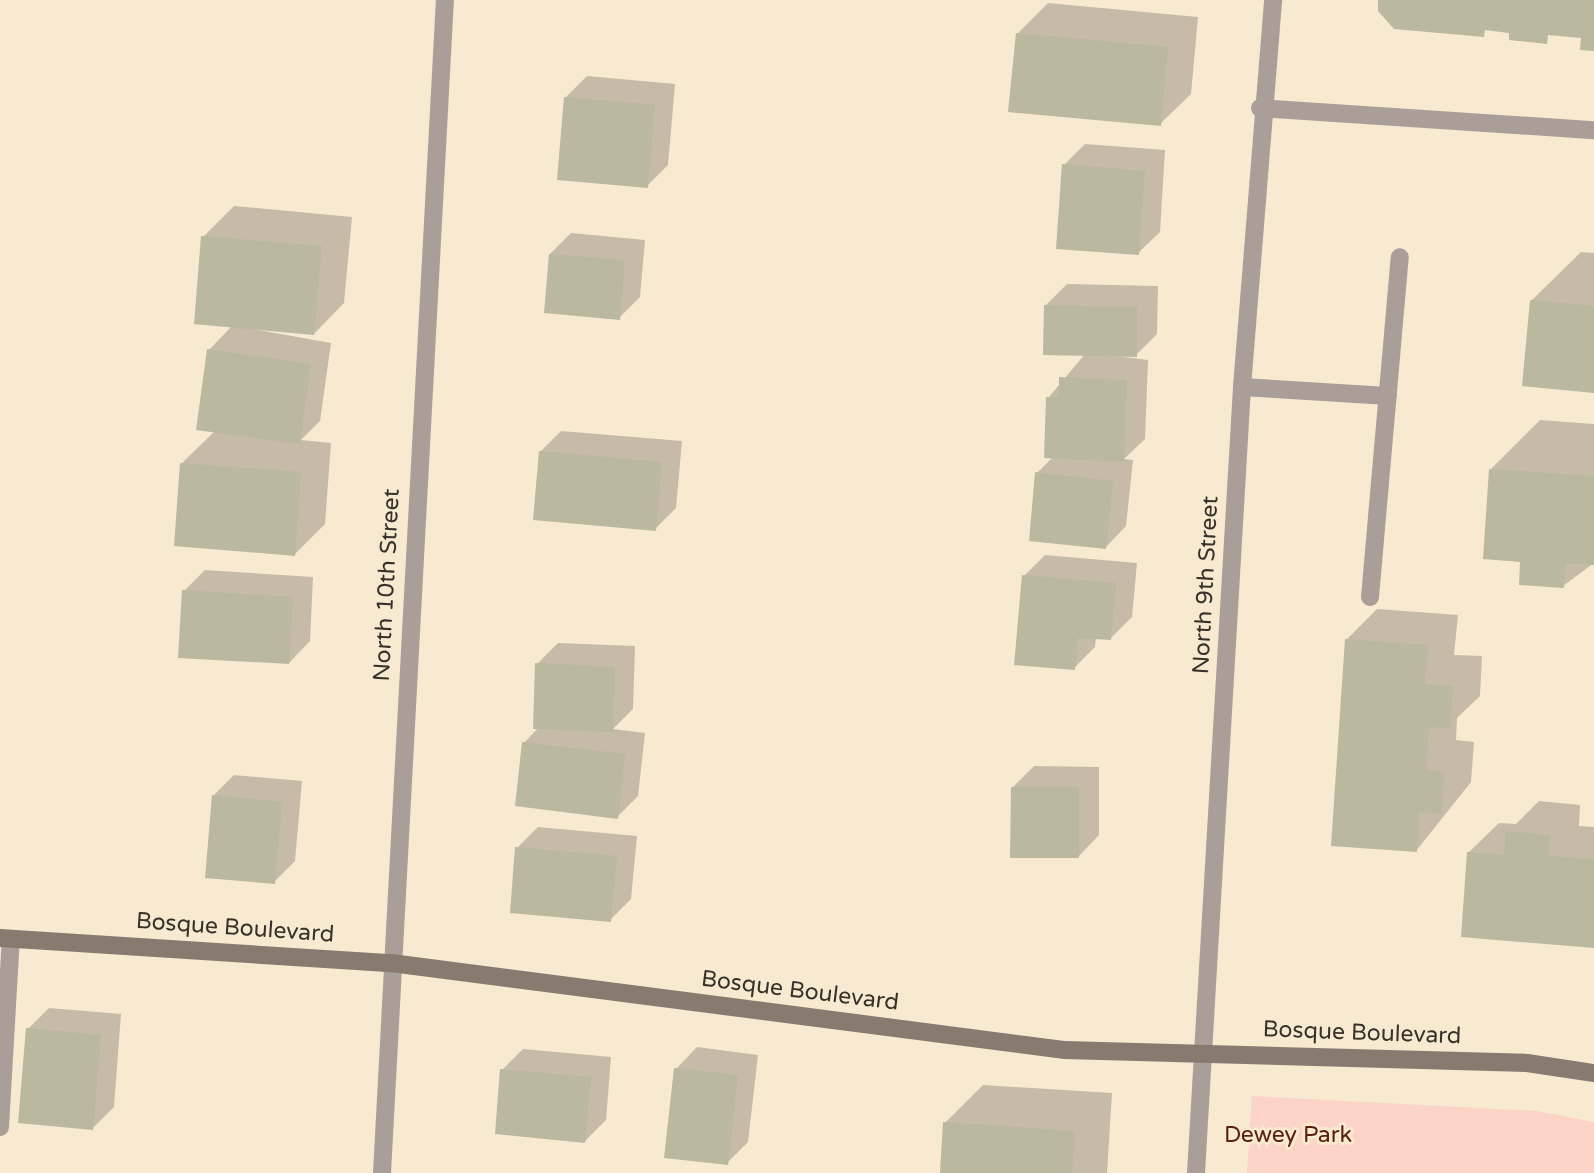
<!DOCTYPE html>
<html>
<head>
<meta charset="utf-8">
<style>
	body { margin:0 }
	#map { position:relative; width:1594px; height:1173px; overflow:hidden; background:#f7ead1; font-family:"Varela Round",sans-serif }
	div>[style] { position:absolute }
	.green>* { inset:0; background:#fcd3c7 }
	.shadow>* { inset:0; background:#0003 }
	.building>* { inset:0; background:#bab89f }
	.lane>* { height:18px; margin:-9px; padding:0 9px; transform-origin:9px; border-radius:9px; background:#a99f98 }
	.street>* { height:18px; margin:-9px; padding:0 9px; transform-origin:9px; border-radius:9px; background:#a99f98 }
	.secondary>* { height:18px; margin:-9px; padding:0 9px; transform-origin:9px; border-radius:9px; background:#897a6f }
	span { translate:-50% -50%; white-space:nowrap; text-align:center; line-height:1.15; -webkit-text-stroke:6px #f7ead1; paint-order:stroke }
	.street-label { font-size:23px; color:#373229 }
	.park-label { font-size:23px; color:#5b200e }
</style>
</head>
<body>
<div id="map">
	<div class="green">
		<div style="clip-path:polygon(1252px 1096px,1537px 1111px,1594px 1122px,1594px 1173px,1247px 1173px)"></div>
	</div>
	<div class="shadow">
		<div style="clip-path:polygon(1048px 3px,1198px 17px,1191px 94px,1160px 124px,1017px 34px)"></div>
		<div style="clip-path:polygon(587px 76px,675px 84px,668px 165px,647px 186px,566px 97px)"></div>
		<div style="clip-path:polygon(1085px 144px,1165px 150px,1160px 232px,1138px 253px,1064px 165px)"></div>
		<div style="clip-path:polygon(234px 206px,352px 217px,344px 303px,314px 334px,236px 326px,331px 343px,320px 421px,301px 440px,331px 443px,325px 524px,294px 555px,181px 464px,215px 431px,209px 350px,232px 326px,203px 237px)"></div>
		<div style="clip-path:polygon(571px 233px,645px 240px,640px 297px,619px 318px,550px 254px)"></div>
		<div style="clip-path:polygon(1581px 252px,1594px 253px,1594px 391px,1531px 301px)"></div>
		<div style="clip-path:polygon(1067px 284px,1158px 286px,1157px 334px,1136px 355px,1108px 355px,1148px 360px,1145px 439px,1124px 459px,1133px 460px,1126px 526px,1105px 548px,1037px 473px,1053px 457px,1048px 398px,1085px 354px,1046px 305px)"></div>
		<div style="clip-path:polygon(1540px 420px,1594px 424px,1594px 563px,1563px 586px,1522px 561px,1491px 469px)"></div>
		<div style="clip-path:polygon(561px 431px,682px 441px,676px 508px,655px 529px,540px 452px)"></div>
		<div style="clip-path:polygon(1045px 555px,1137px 563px,1132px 617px,1111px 638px,1096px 637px,1095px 647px,1074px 668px,1024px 576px)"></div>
		<div style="clip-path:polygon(205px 570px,313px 577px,310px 641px,289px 663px,184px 591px)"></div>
		<div style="clip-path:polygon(1377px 609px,1458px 615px,1454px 655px,1482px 656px,1480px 696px,1457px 718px,1456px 740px,1474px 742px,1471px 782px,1416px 851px,1347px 639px)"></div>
		<div style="clip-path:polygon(558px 643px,635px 646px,633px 709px,613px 729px,645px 733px,638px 796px,617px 817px,524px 743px,539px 727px,537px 664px)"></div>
		<div style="clip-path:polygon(1034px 766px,1099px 767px,1099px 835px,1078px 857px,1012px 788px)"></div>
		<div style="clip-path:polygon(234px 775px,302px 781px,295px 861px,274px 882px,213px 796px)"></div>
		<div style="clip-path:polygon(1539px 801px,1580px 805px,1579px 826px,1594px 827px,1594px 947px,1468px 853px,1499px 823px,1516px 824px)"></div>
		<div style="clip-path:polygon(538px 827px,637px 836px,631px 899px,610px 920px,517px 848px)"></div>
		<div style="clip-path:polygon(49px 1008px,121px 1014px,114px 1107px,92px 1129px,28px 1029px)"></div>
		<div style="clip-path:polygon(697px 1047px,758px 1055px,748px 1142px,727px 1163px,676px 1069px)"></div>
		<div style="clip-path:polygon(523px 1049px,611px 1057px,606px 1120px,585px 1141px,502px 1070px)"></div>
		<div style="clip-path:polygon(983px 1085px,1112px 1093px,1107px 1173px,942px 1173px,945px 1123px)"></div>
	</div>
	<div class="building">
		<div style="clip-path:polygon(1378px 0,1594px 0,1594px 51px,1580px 50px,1581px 38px,1548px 35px,1547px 44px,1509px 40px,1509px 33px,1485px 30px,1484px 37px,1394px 29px,1378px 11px)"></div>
		<div style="clip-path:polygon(1016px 33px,1168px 47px,1161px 126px,1008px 112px)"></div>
		<div style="clip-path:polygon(564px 97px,655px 105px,648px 188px,557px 180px)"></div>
		<div style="clip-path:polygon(1062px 164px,1145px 171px,1139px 255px,1056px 249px)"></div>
		<div style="clip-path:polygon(201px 236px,322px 246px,314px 335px,194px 324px)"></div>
		<div style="clip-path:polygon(549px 254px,625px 260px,620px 320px,544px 313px)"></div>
		<div style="clip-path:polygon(1530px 300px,1594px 306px,1594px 393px,1522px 386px)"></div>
		<div style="clip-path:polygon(1044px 305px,1137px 307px,1137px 357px,1043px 355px)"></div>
		<div style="clip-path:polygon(207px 349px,311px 364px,300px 444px,196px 430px)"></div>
		<div style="clip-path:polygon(1059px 377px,1127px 380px,1124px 462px,1044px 458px,1046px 397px,1059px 397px)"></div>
		<div style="clip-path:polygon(539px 451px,662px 462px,656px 531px,533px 520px)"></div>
		<div style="clip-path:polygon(180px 463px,301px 472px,295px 556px,174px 546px)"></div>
		<div style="clip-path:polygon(1489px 469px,1594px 476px,1594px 565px,1565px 563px,1564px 588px,1519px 585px,1520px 562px,1483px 559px)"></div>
		<div style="clip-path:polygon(1035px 472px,1113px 481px,1106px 549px,1029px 541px)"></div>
		<div style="clip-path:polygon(1022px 575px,1116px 583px,1111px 640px,1078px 638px,1075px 670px,1014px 665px)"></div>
		<div style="clip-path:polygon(182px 590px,293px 597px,289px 664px,178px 658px)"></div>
		<div style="clip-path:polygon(1345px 639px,1428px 645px,1425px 684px,1453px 686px,1450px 728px,1429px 727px,1426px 770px,1444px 772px,1441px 814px,1419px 812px,1417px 852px,1331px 846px)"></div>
		<div style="clip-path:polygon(535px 663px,615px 667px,613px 732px,533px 729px)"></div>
		<div style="clip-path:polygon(522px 742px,625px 754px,618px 819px,515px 806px)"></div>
		<div style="clip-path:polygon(1011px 787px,1079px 787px,1079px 858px,1010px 858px)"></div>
		<div style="clip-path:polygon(212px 795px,282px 802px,275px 884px,205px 878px)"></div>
		<div style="clip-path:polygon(1506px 831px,1550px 835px,1549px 856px,1594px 859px,1594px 948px,1461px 937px,1467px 852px,1504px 855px)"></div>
		<div style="clip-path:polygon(515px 847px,617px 856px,611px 922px,510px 913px)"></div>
		<div style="clip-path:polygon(26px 1028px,101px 1035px,93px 1130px,18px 1123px)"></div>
		<div style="clip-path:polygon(674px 1068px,738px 1075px,728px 1165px,664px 1158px)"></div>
		<div style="clip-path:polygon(500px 1069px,591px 1077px,585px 1143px,495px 1134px)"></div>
		<div style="clip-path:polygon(943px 1122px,1075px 1131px,1072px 1173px,940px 1173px)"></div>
	</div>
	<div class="lane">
		<div style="left:1260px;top:108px;width:335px;rotate:3.8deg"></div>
		<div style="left:1242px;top:387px;width:146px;rotate:3.5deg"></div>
		<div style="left:1370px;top:597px;width:341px;rotate:-85deg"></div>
		<div style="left:0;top:1127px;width:188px;rotate:-86.7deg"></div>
	</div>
	<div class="street">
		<div style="left:382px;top:1173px;width:1175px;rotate:-86.93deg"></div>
		<div style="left:1196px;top:1173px;width:787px;rotate:-86.65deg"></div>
		<div style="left:1242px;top:387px;width:388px;rotate:-85.4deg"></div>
	</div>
	<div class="secondary">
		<div style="left:0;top:938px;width:392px;rotate:3.7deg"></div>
		<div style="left:391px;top:963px;width:680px;rotate:7.36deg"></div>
		<div style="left:1065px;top:1050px;width:462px;rotate:1.6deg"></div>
		<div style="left:1527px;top:1063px;width:68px;rotate:8.5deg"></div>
	</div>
	<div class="street-label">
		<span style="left:387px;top:585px;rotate:-87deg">North 10th Street</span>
		<span style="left:1206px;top:585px;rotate:-87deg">North 9th Street</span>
		<span style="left:235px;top:928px;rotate:4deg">Bosque Boulevard</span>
		<span style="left:800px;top:991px;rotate:7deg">Bosque Boulevard</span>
		<span style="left:1362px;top:1033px;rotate:2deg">Bosque Boulevard</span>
	</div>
	<div class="park-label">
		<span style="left:1288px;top:1135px">Dewey Park</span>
	</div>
</div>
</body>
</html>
